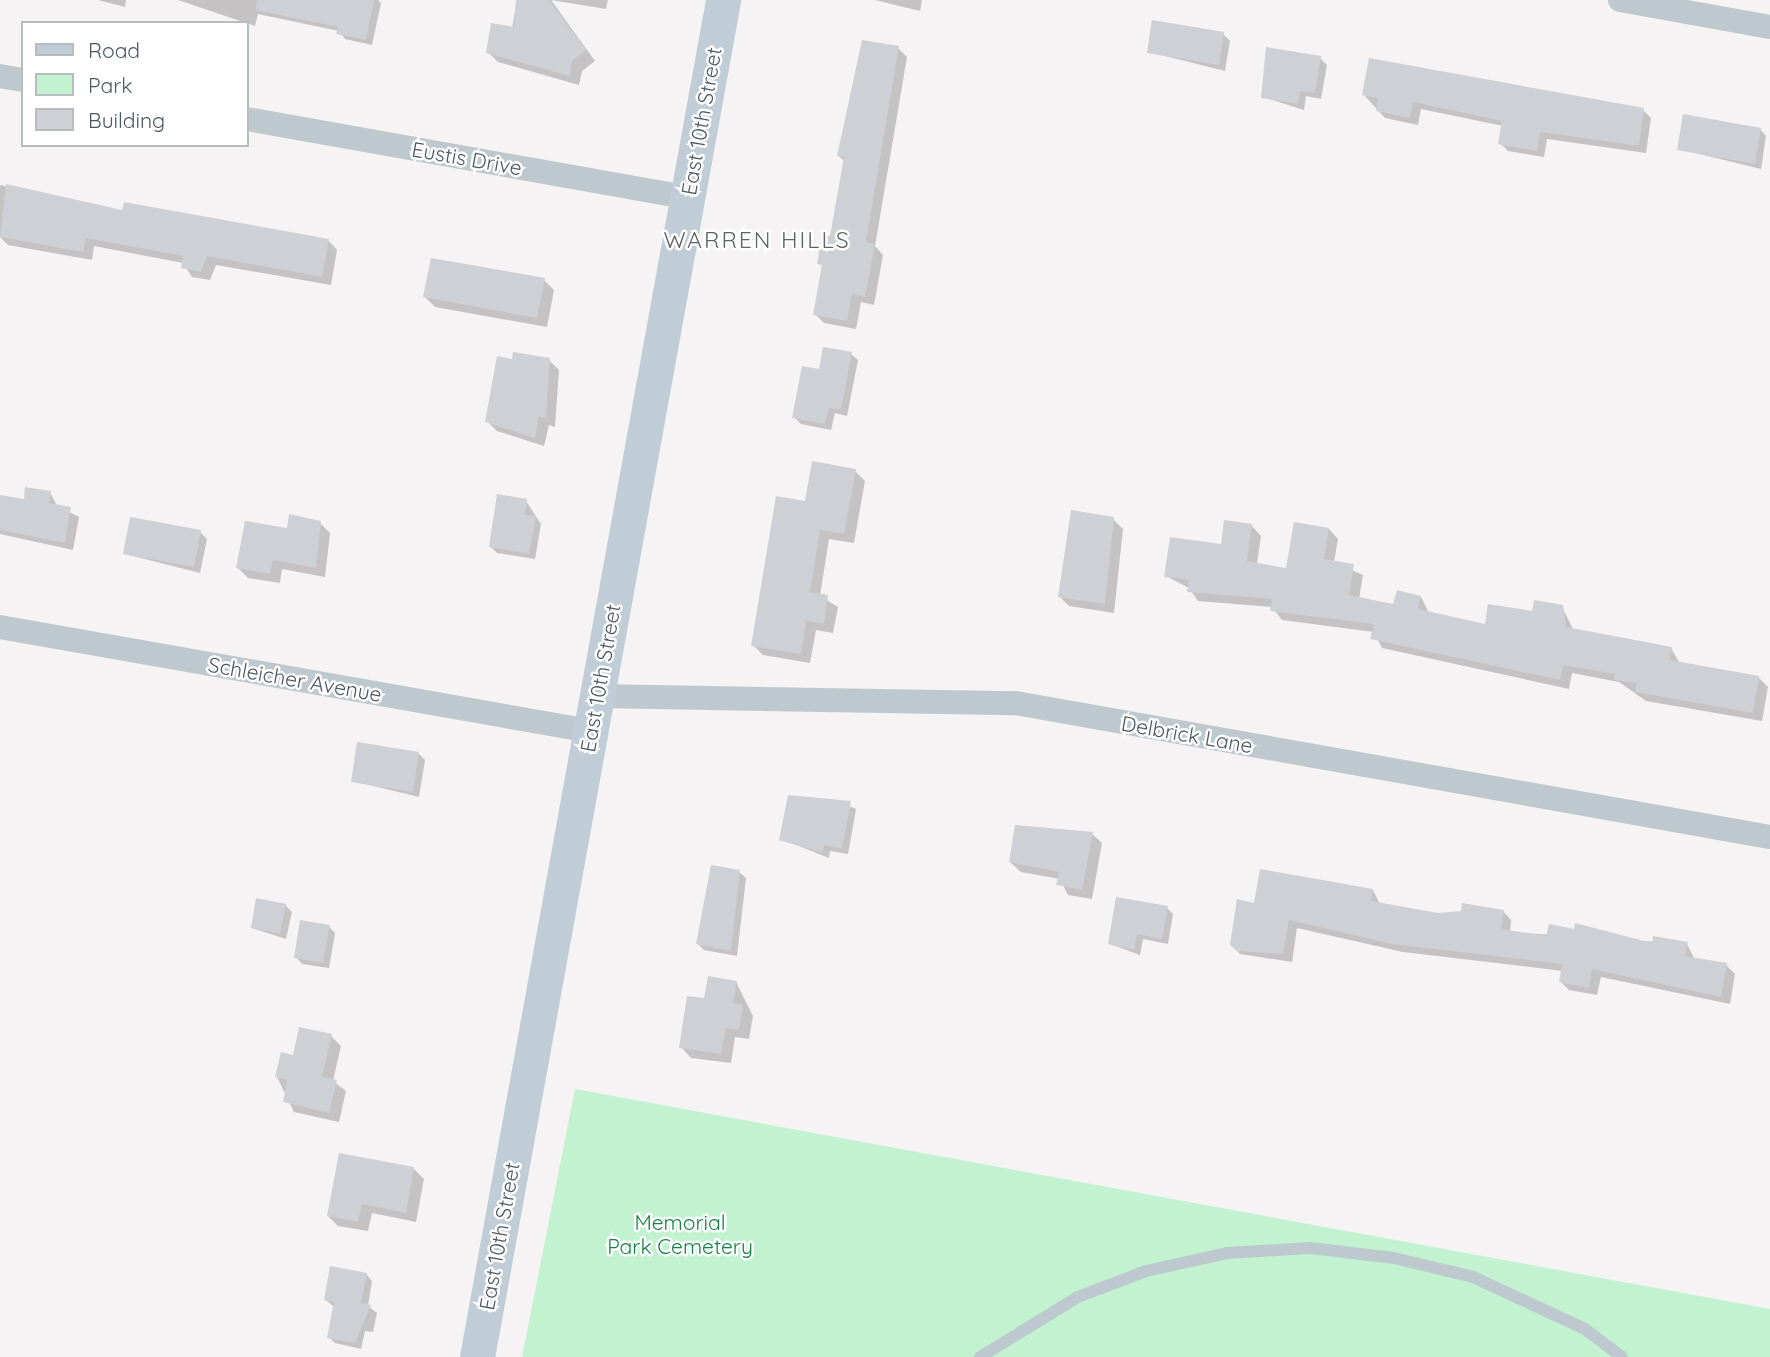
<!DOCTYPE html>
<html>
<head>
<meta charset="utf-8">
<style>
	body { margin:0 }
	#map { position:relative; width:1770px; height:1357px; overflow:hidden; background:#f5f3f3; font-family:Quicksand,sans-serif }
	div>[style] { position:absolute }
	.green>* { inset:0; background:#c2f2d0 }
	.shadow>* { inset:0; background:#0003 }
	.building>* { inset:0; background:#cdd0d5 }
	.lane>* { height:12px; margin:-6px; padding:0 6px; transform-origin:6px; border-radius:6px; background:#bec9cf }
	.street>* { height:24px; margin:-12px; padding:0 12px; transform-origin:12px; border-radius:12px; background:#bec9cf }
	.secondary>* { height:35px; margin:-17.5px; padding:0 17.5px; transform-origin:17.5px; border-radius:17.5px; background:#c0cdd6 }
	span { translate:-50% -50%; white-space:nowrap; text-align:center; line-height:1.15; -webkit-text-stroke:5px #fff; paint-order:stroke }
	.street-label { font-size:21px; color:#495862 }
	.park-label { font-size:21px; color:#148341 }
	.neighbourhood-label { font-size:23px; color:#5f6468; letter-spacing:2px }
	.legend { position:absolute; left:21px; top:21px; width:228px; height:126px; box-sizing:border-box; background:#fff; border:2px solid #b6bcc0; margin:0; padding:9px 12px; list-style:none; font-size:21px; color:#495862 }
	.legend li { display:flex; align-items:center; gap:14px; height:35px }
	.legend b { width:35px; border:2px solid #b6bcc0 }
</style>
</head>
<body>
<div id="map">
	<div class="green">
		<div style="clip-path:polygon(575px 1089px,1770px 1309px,1770px 1357px,522px 1357px)"></div>
	</div>
	<div class="shadow">
		<div style="clip-path:polygon(98px 0,126px 0,125px 7px)"></div>
		<div style="clip-path:polygon(178px 0,378px 0,381px 3px,372px 45px,345px 39px,339px 31px,258px 14px,255px 26px)"></div>
		<div style="clip-path:polygon(517px 0,608px 0,606px 9px,551px 0,595px 61px,582px 71px,579px 85px,498px 62px,488px 52px,512px 28px)"></div>
		<div style="clip-path:polygon(875px 0,922px 0,920px 11px)"></div>
		<div style="clip-path:polygon(1223px 34px,1230px 41px,1225px 71px,1149px 52px)"></div>
		<div style="clip-path:polygon(898px 48px,907px 57px,875px 246px,883px 255px,874px 305px,861px 302px,856px 329px,824px 323px,815px 314px,824px 268px,819px 263px,832px 238px,845px 162px,839px 156px)"></div>
		<div style="clip-path:polygon(1320px 58px,1327px 65px,1321px 99px,1306px 96px,1304px 110px,1263px 97px)"></div>
		<div style="clip-path:polygon(1364px 95px,1643px 110px,1651px 118px,1646px 153px,1547px 139px,1544px 157px,1508px 151px,1500px 143px,1503px 126px,1421px 109px,1418px 125px,1385px 118px)"></div>
		<div style="clip-path:polygon(1760px 129px,1766px 136px,1761px 169px,1679px 149px)"></div>
		<div style="clip-path:polygon(0 185px,124px 212px,328px 240px,337px 250px,331px 285px,216px 265px,210px 280px,192px 277px,183px 263px,94px 246px,92px 260px,8px 245px,0 237px)"></div>
		<div style="clip-path:polygon(544px 280px,554px 290px,547px 327px,435px 307px,425px 297px)"></div>
		<div style="clip-path:polygon(851px 354px,858px 360px,847px 416px,835px 413px,831px 430px,801px 424px,794px 417px,820px 371px)"></div>
		<div style="clip-path:polygon(549px 360px,559px 370px,555px 427px,549px 425px,544px 446px,497px 431px,487px 421px,513px 361px)"></div>
		<div style="clip-path:polygon(855px 471px,865px 481px,854px 543px,829px 539px,820px 596px,838px 607px,833px 633px,816px 630px,810px 663px,763px 655px,753px 645px,806px 504px)"></div>
		<div style="clip-path:polygon(50px 492px,57px 506px,79px 517px,73px 550px,0 534px,0 497px,25px 501px)"></div>
		<div style="clip-path:polygon(526px 501px,541px 524px,535px 559px,497px 553px,491px 547px)"></div>
		<div style="clip-path:polygon(1113px 519px,1123px 529px,1114px 613px,1069px 606px,1059px 596px)"></div>
		<div style="clip-path:polygon(320px 523px,330px 533px,325px 577px,282px 569px,280px 583px,248px 578px,238px 568px,288px 530px)"></div>
		<div style="clip-path:polygon(1252px 526px,1261px 536px,1257px 564px,1288px 570px,1329px 529px,1338px 539px,1334px 562px,1363px 575px,1359px 599px,1395px 607px,1421px 597px,1429px 613px,1486px 626px,1562px 607px,1574px 631px,1671px 648px,1680px 664px,1758px 677px,1768px 687px,1762px 721px,1646px 701px,1619px 682px,1572px 673px,1569px 689px,1382px 648px,1374px 632px,1282px 620px,1272px 607px,1198px 601px,1189px 588px,1166px 576px)"></div>
		<div style="clip-path:polygon(200px 532px,207px 539px,200px 573px,125px 554px)"></div>
		<div style="clip-path:polygon(419px 754px,425px 760px,419px 797px,353px 781px)"></div>
		<div style="clip-path:polygon(831px 799px,856px 809px,848px 854px,830px 851px,829px 858px,781px 839px)"></div>
		<div style="clip-path:polygon(1092px 834px,1102px 843px,1092px 899px,1068px 895px,1060px 879px,1021px 872px,1010px 862px)"></div>
		<div style="clip-path:polygon(739px 872px,746px 878px,737px 956px,704px 950px,698px 944px)"></div>
		<div style="clip-path:polygon(1373px 890px,1380px 904px,1438px 914px,1503px 911px,1511px 920px,1510px 932px,1687px 944px,1695px 960px,1726px 965px,1735px 974px,1730px 1004px,1601px 977px,1597px 995px,1569px 990px,1561px 982px,1563px 971px,1403px 952px,1297px 928px,1292px 962px,1240px 954px,1231px 945px,1256px 905px)"></div>
		<div style="clip-path:polygon(285px 905px,292px 912px,286px 939px,252px 928px)"></div>
		<div style="clip-path:polygon(1167px 908px,1173px 914px,1168px 944px,1143px 939px,1140px 955px,1110px 944px)"></div>
		<div style="clip-path:polygon(329px 927px,335px 933px,329px 968px,302px 964px,296px 957px)"></div>
		<div style="clip-path:polygon(736px 982px,753px 1016px,749px 1039px,735px 1037px,731px 1063px,691px 1058px,681px 1047px,706px 1000px)"></div>
		<div style="clip-path:polygon(331px 1036px,341px 1046px,333px 1081px,346px 1091px,339px 1122px,294px 1112px,277px 1077px,294px 1057px)"></div>
		<div style="clip-path:polygon(414px 1169px,424px 1179px,416px 1222px,372px 1213px,368px 1231px,338px 1226px,328px 1216px)"></div>
		<div style="clip-path:polygon(366px 1274px,372px 1281px,368px 1306px,377px 1313px,373px 1332px,365px 1331px,361px 1349px,335px 1343px,329px 1337px,334px 1307px,326px 1300px)"></div>
	</div>
	<div class="building">
		<div style="clip-path:polygon(257px 0,374px 0,366px 40px,336px 34px,338px 27px,256px 10px)"></div>
		<div style="clip-path:polygon(516px 0,549px 0,586px 50px,572px 61px,570px 76px,486px 53px,491px 23px,514px 27px)"></div>
		<div style="clip-path:polygon(1152px 20px,1224px 32px,1219px 65px,1147px 53px)"></div>
		<div style="clip-path:polygon(862px 40px,899px 46px,866px 242px,875px 244px,865px 297px,852px 294px,847px 321px,813px 315px,822px 265px,817px 264px,822px 235px,830px 236px,844px 157px,837px 156px)"></div>
		<div style="clip-path:polygon(1266px 47px,1321px 56px,1315px 93px,1300px 91px,1298px 104px,1261px 98px)"></div>
		<div style="clip-path:polygon(1369px 58px,1644px 108px,1639px 146px,1540px 132px,1537px 151px,1498px 144px,1502px 121px,1413px 102px,1410px 118px,1376px 111px,1378px 98px,1362px 95px)"></div>
		<div style="clip-path:polygon(1683px 114px,1761px 128px,1755px 164px,1677px 150px)"></div>
		<div style="clip-path:polygon(6px 184px,122px 210px,124px 202px,329px 239px,322px 277px,207px 256px,201px 272px,181px 268px,183px 256px,86px 238px,83px 252px,0 237px)"></div>
		<div style="clip-path:polygon(431px 258px,545px 278px,537px 318px,423px 297px)"></div>
		<div style="clip-path:polygon(823px 347px,852px 352px,841px 410px,829px 408px,825px 424px,792px 418px,802px 366px,819px 369px)"></div>
		<div style="clip-path:polygon(513px 352px,550px 358px,546px 418px,539px 416px,535px 438px,485px 422px,497px 356px,512px 359px)"></div>
		<div style="clip-path:polygon(812px 461px,856px 469px,844px 534px,820px 530px,810px 592px,828px 595px,824px 624px,806px 621px,801px 654px,751px 646px,776px 496px,805px 501px)"></div>
		<div style="clip-path:polygon(25px 487px,51px 491px,49px 503px,71px 507px,65px 543px,0 530px,0 495px,24px 499px)"></div>
		<div style="clip-path:polygon(497px 494px,527px 499px,525px 515px,536px 516px,529px 554px,489px 547px)"></div>
		<div style="clip-path:polygon(1071px 510px,1114px 517px,1105px 604px,1058px 597px)"></div>
		<div style="clip-path:polygon(289px 514px,321px 521px,316px 568px,273px 560px,270px 574px,236px 568px,245px 521px,287px 528px)"></div>
		<div style="clip-path:polygon(130px 517px,201px 530px,194px 567px,123px 554px)"></div>
		<div style="clip-path:polygon(1224px 520px,1252px 524px,1247px 561px,1286px 568px,1294px 522px,1329px 528px,1324px 559px,1354px 564px,1349px 595px,1393px 604px,1397px 590px,1421px 596px,1418px 609px,1485px 624px,1488px 604px,1532px 611px,1534px 600px,1563px 605px,1566px 627px,1672px 647px,1670px 660px,1759px 676px,1753px 713px,1635px 692px,1637px 683px,1614px 680px,1615px 674px,1563px 665px,1560px 680px,1370px 639px,1374px 624px,1270px 611px,1272px 599px,1187px 592px,1189px 580px,1164px 577px,1170px 537px,1221px 544px)"></div>
		<div style="clip-path:polygon(357px 742px,419px 752px,413px 792px,351px 782px)"></div>
		<div style="clip-path:polygon(788px 795px,851px 801px,842px 849px,824px 845px,823px 853px,779px 840px)"></div>
		<div style="clip-path:polygon(1015px 825px,1093px 832px,1082px 890px,1056px 885px,1059px 872px,1009px 862px)"></div>
		<div style="clip-path:polygon(711px 865px,740px 870px,731px 951px,696px 944px)"></div>
		<div style="clip-path:polygon(1260px 869px,1373px 889px,1371px 901px,1438px 913px,1461px 911px,1462px 903px,1504px 910px,1501px 929px,1546px 936px,1549px 924px,1574px 929px,1575px 923px,1652px 943px,1653px 936px,1688px 942px,1685px 956px,1727px 963px,1721px 997px,1592px 969px,1589px 988px,1559px 982px,1562px 964px,1392px 944px,1289px 920px,1283px 954px,1237px 951px,1230px 945px,1237px 899px,1254px 903px)"></div>
		<div style="clip-path:polygon(1116px 897px,1168px 906px,1162px 939px,1137px 934px,1134px 950px,1108px 944px)"></div>
		<div style="clip-path:polygon(256px 898px,286px 904px,280px 934px,251px 928px)"></div>
		<div style="clip-path:polygon(300px 920px,330px 925px,323px 963px,294px 958px)"></div>
		<div style="clip-path:polygon(708px 976px,737px 981px,733px 1003px,743px 1005px,739px 1030px,726px 1028px,721px 1054px,679px 1048px,687px 996px,704px 998px)"></div>
		<div style="clip-path:polygon(299px 1027px,332px 1034px,322px 1077px,337px 1080px,329px 1113px,283px 1102px,287px 1080px,275px 1077px,281px 1052px,293px 1055px)"></div>
		<div style="clip-path:polygon(339px 1153px,414px 1167px,406px 1213px,362px 1204px,358px 1222px,327px 1216px)"></div>
		<div style="clip-path:polygon(330px 1266px,367px 1273px,361px 1303px,371px 1305px,355px 1343px,327px 1338px,334px 1302px,324px 1300px)"></div>
	</div>
	<div class="lane">
		<div style="left:980px;top:1357px;width:115px;rotate:-31.5deg"></div>
		<div style="left:1078px;top:1297px;width:73px;rotate:-20.9deg"></div>
		<div style="left:1146px;top:1271px;width:83px;rotate:-12.5deg"></div>
		<div style="left:1227px;top:1253px;width:83px;rotate:-3.4deg"></div>
		<div style="left:1310px;top:1248px;width:85px;rotate:6.8deg"></div>
		<div style="left:1394px;top:1258px;width:81px;rotate:13.5deg"></div>
		<div style="left:1473px;top:1277px;width:123px;rotate:24.9deg"></div>
		<div style="left:1585px;top:1329px;width:46px;rotate:37.1deg"></div>
	</div>
	<div class="street">
		<div style="left:1620px;top:0;width:152px;rotate:10.2deg"></div>
		<div style="left:0;top:76px;width:23px;rotate:10deg"></div>
		<div style="left:247px;top:119px;width:447px;rotate:10.1deg"></div>
		<div style="left:0;top:627px;width:599px;rotate:10deg"></div>
		<div style="left:597px;top:696px;width:419px;rotate:1deg"></div>
		<div style="left:1016px;top:703px;width:766px;rotate:10.08deg"></div>
	</div>
	<div class="secondary">
		<div style="left:477px;top:1357px;width:1379px;rotate:-79.72deg"></div>
	</div>
	<div class="street-label">
		<span style="left:701px;top:121px;rotate:-80deg">East 10th Street</span>
		<span style="left:467px;top:158px;rotate:10deg">Eustis Drive</span>
		<span style="left:600px;top:678px;rotate:-80deg">East 10th Street</span>
		<span style="left:295px;top:679px;rotate:10deg">Schleicher Avenue</span>
		<span style="left:1187px;top:734px;rotate:10deg">Delbrick Lane</span>
		<span style="left:499px;top:1236px;rotate:-80deg">East 10th Street</span>
	</div>
	<div class="park-label">
		<span style="left:680px;top:1234px">Memorial<br>Park Cemetery</span>
	</div>
	<div class="neighbourhood-label">
		<span style="left:757px;top:240px">WARREN HILLS</span>
	</div>
	<ul class="legend">
	<li><b style="height:9px;background:#c0cdd6"></b>Road</li>
	<li><b style="height:19px;background:#c2f2d0"></b>Park</li>
	<li><b style="height:19px;background:#cdd0d5"></b>Building</li>
	</ul>
</div>
</body>
</html>
